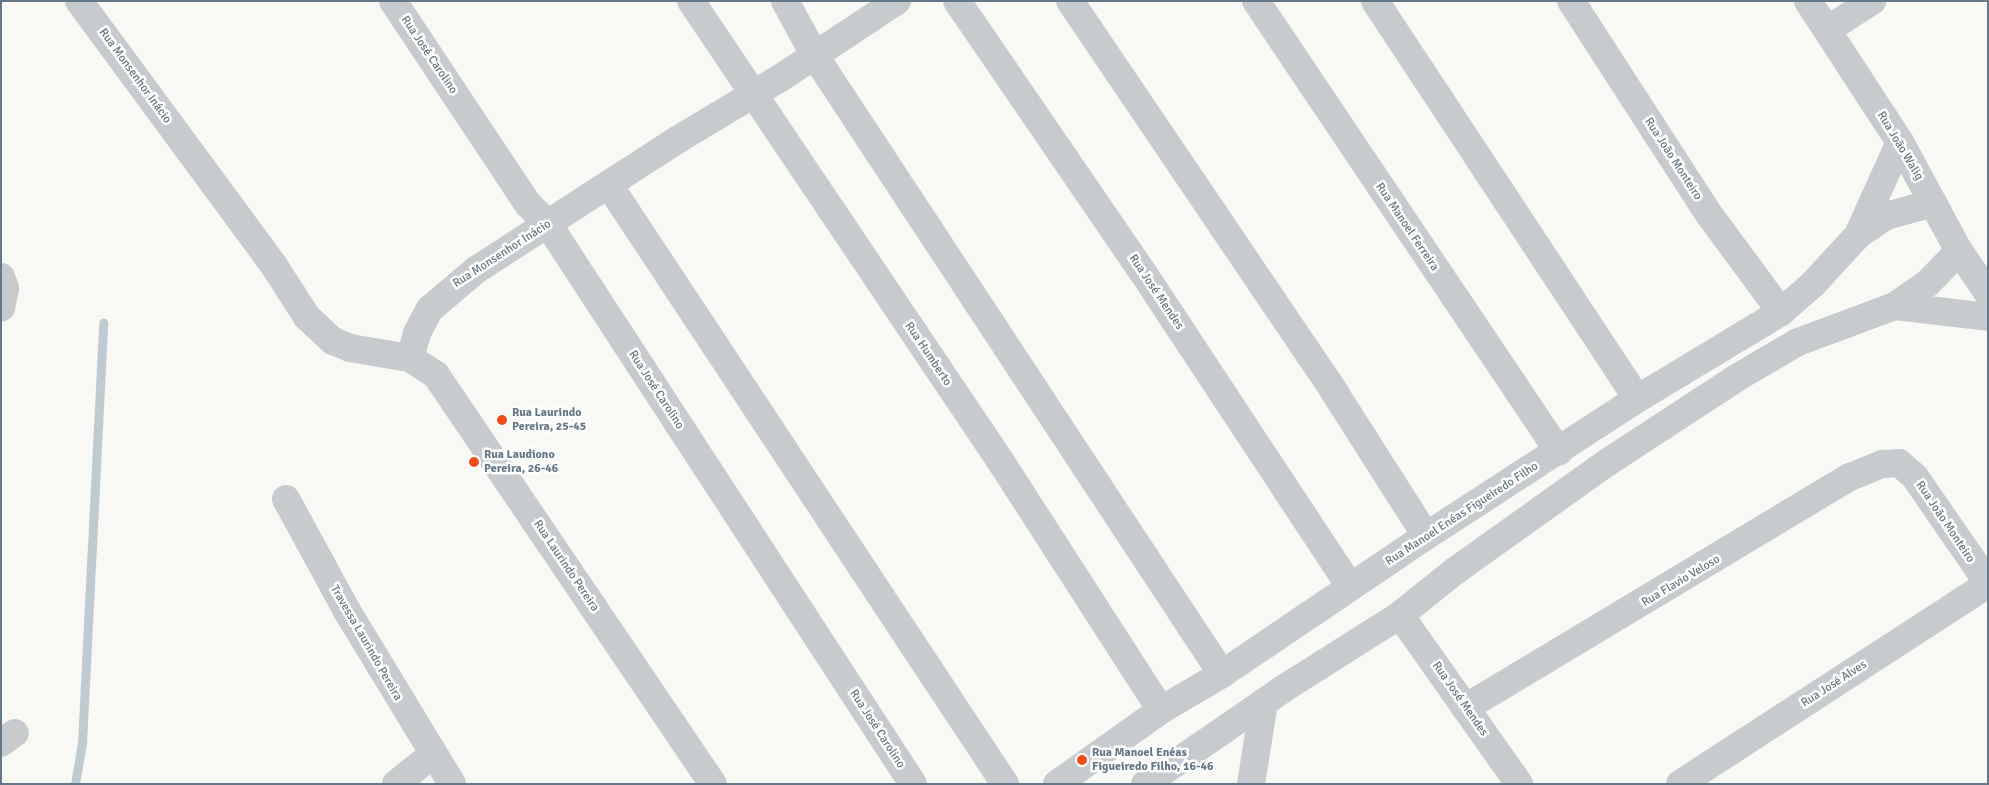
<!DOCTYPE html>
<html>
<head>
<meta charset="utf-8">
<style>
	body { margin:0 }
	#map { position:relative; width:1989px; height:785px; overflow:hidden; background:#f8f8f4; font-family:Signika,sans-serif }
	div>[style] { position:absolute }
	.stream>* { height:9px; margin:-4.5px; padding:0 4.5px; transform-origin:4.5px; border-radius:4.5px; background:#c0cbd0 }
	.minor>* { height:28px; margin:-14px; padding:0 14px; transform-origin:14px; border-radius:14px; background:#c7cbce }
	.dots>* { width:14px; height:14px; translate:-50% -50%; box-sizing:border-box; border:2px solid #fff; border-radius:50% }
	span { translate:-50% -50%; white-space:nowrap; text-align:center; line-height:1.15; -webkit-text-stroke:5px #fff; paint-order:stroke }
	.street-label { font-size:12px; color:#647888 }
	.poi-label { font-size:12px; color:#647888; font-weight:700 }
	.left { translate:0 -50%; text-align:left }
	.frame { position:absolute; inset:0; border:2px solid #647888; pointer-events:none }
</style>
</head>
<body>
<div id="map">
	<div class="stream">
		<div style="left:75px;top:784px;width:42px;rotate:-80.3deg"></div>
		<div style="left:82px;top:743px;width:421px;rotate:-87.1deg"></div>
	</div>
	<div class="minor">
		<div style="left:79px;top:1px;width:327px;rotate:53.6deg"></div>
		<div style="left:273px;top:264px;width:63px;rotate:57.3deg"></div>
		<div style="left:307px;top:317px;width:35px;rotate:43deg"></div>
		<div style="left:333px;top:341px;width:18px;rotate:22deg"></div>
		<div style="left:350px;top:348px;width:61px;rotate:9.5deg"></div>
		<div style="left:410px;top:358px;width:31px;rotate:33deg"></div>
		<div style="left:436px;top:375px;width:494px;rotate:55.9deg"></div>
		<div style="left:393px;top:1px;width:244px;rotate:56.4deg"></div>
		<div style="left:528px;top:204px;width:28px;rotate:45deg"></div>
		<div style="left:548px;top:224px;width:668px;rotate:56.9deg"></div>
		<div style="left:691px;top:1px;width:556px;rotate:56.08deg"></div>
		<div style="left:1001px;top:462px;width:295px;rotate:57.2deg"></div>
		<div style="left:785px;top:1px;width:63px;rotate:61.4deg"></div>
		<div style="left:815px;top:56px;width:740px;rotate:56.63deg"></div>
		<div style="left:957px;top:1px;width:327px;rotate:55.6deg"></div>
		<div style="left:1142px;top:271px;width:378px;rotate:56.6deg"></div>
		<div style="left:1070px;top:1px;width:473px;rotate:55.9deg"></div>
		<div style="left:1335px;top:393px;width:169px;rotate:57.5deg"></div>
		<div style="left:1256px;top:1px;width:543px;rotate:56.11deg"></div>
		<div style="left:1375px;top:1px;width:476px;rotate:56.6deg"></div>
		<div style="left:1571px;top:1px;width:257px;rotate:57.1deg"></div>
		<div style="left:1711px;top:217px;width:118px;rotate:53.6deg"></div>
		<div style="left:1808px;top:1px;width:168px;rotate:56.9deg"></div>
		<div style="left:1900px;top:142px;width:124px;rotate:61.6deg"></div>
		<div style="left:1959px;top:251px;width:51px;rotate:55.4deg"></div>
		<div style="left:1827px;top:30px;width:54px;rotate:-32.8deg"></div>
		<div style="left:609px;top:185px;width:718px;rotate:56.53deg"></div>
		<div style="left:1858px;top:235px;width:102px;rotate:-65.7deg"></div>
		<div style="left:1px;top:277px;width:12px;rotate:70deg"></div>
		<div style="left:5px;top:288px;width:20px;rotate:101deg"></div>
		<div style="left:1895px;top:306px;width:94px;rotate:6.7deg"></div>
		<div style="left:410px;top:358px;width:26px;rotate:-74deg"></div>
		<div style="left:417px;top:333px;width:27px;rotate:-62deg"></div>
		<div style="left:430px;top:309px;width:60px;rotate:-40.3deg"></div>
		<div style="left:476px;top:270px;width:239px;rotate:-32.9deg"></div>
		<div style="left:677px;top:140px;width:122px;rotate:-31deg"></div>
		<div style="left:782px;top:77px;width:138px;rotate:-33.5deg"></div>
		<div style="left:286px;top:499px;width:128px;rotate:61.4deg"></div>
		<div style="left:347px;top:611px;width:202px;rotate:58.7deg"></div>
		<div style="left:1400px;top:615px;width:207px;rotate:54.8deg"></div>
		<div style="left:1465px;top:708px;width:449px;rotate:-31deg"></div>
		<div style="left:1850px;top:477px;width:35px;rotate:-22deg"></div>
		<div style="left:1882px;top:464px;width:17px;rotate:-3deg"></div>
		<div style="left:1899px;top:463px;width:21px;rotate:41deg"></div>
		<div style="left:1915px;top:477px;width:129px;rotate:55.4deg"></div>
		<div style="left:1px;top:743px;width:17px;rotate:-36deg"></div>
		<div style="left:396px;top:784px;width:48px;rotate:-39deg"></div>
		<div style="left:1057px;top:784px;width:128px;rotate:-35.4deg"></div>
		<div style="left:1161px;top:710px;width:71px;rotate:-30.5deg"></div>
		<div style="left:1222px;top:674px;width:246px;rotate:-34.1deg"></div>
		<div style="left:1426px;top:536px;width:252px;rotate:-33deg"></div>
		<div style="left:1637px;top:399px;width:168px;rotate:-31.1deg"></div>
		<div style="left:1781px;top:312px;width:43px;rotate:-41.2deg"></div>
		<div style="left:1813px;top:284px;width:67px;rotate:-47.4deg"></div>
		<div style="left:1858px;top:235px;width:34px;rotate:-34deg"></div>
		<div style="left:1886px;top:216px;width:49px;rotate:-15.5deg"></div>
		<div style="left:1145px;top:784px;width:168px;rotate:-34.5deg"></div>
		<div style="left:1283px;top:689px;width:138px;rotate:-32.3deg"></div>
		<div style="left:1400px;top:615px;width:70px;rotate:-38.7deg"></div>
		<div style="left:1455px;top:571px;width:184px;rotate:-35.5deg"></div>
		<div style="left:1605px;top:464px;width:159px;rotate:-33.2deg"></div>
		<div style="left:1738px;top:377px;width:69px;rotate:-30.3deg"></div>
		<div style="left:1798px;top:342px;width:103px;rotate:-20.4deg"></div>
		<div style="left:1895px;top:306px;width:39px;rotate:-35deg"></div>
		<div style="left:1927px;top:284px;width:46px;rotate:-45.9deg"></div>
		<div style="left:1251px;top:784px;width:83px;rotate:-81deg"></div>
		<div style="left:1680px;top:784px;width:367px;rotate:-33deg"></div>
	</div>
	<div class="dots">
		<div style="left:502px;top:420px;background:#f24c1a"></div>
		<div style="left:474px;top:462px;background:#f24c1a"></div>
		<div style="left:1082px;top:760px;background:#f24c1a"></div>
	</div>
	<div class="street-label">
		<span style="left:429px;top:55px;rotate:56deg">Rua José Carolino</span>
		<span style="left:135px;top:76px;rotate:54deg">Rua Monsenhor Inácio</span>
		<span style="left:1900px;top:146px;rotate:59deg">Rua João Walig</span>
		<span style="left:1673px;top:159px;rotate:57deg">Rua João Monteiro</span>
		<span style="left:1407px;top:227px;rotate:56deg">Rua Manoel Ferreira</span>
		<span style="left:502px;top:254px;rotate:-33deg">Rua Monsenhor Inácio</span>
		<span style="left:1156px;top:292px;rotate:56deg">Rua José Mendes</span>
		<span style="left:928px;top:354px;rotate:56deg">Rua Humberto</span>
		<span style="left:656px;top:390px;rotate:57deg">Rua José Carolino</span>
		<span style="left:1462px;top:514px;rotate:-33deg">Rua Manoel Enéas Figueiredo Filho</span>
		<span style="left:1945px;top:522px;rotate:56deg">Rua João Monteiro</span>
		<span style="left:566px;top:566px;rotate:56deg">Rua Laurindo Pereira</span>
		<span style="left:1681px;top:581px;rotate:-31deg">Rua Flavio Veloso</span>
		<span style="left:366px;top:643px;rotate:60deg">Travessa Laurindo Pereira</span>
		<span style="left:1834px;top:684px;rotate:-33deg">Rua José Alves</span>
		<span style="left:1460px;top:699px;rotate:55deg">Rua José Mendes</span>
		<span style="left:877px;top:729px;rotate:57deg">Rua José Carolino</span>
	</div>
	<div class="poi-label">
		<span class="left" style="left:512px;top:420px">Rua Laurindo<br>Pereira, 25-45</span>
		<span class="left" style="left:484px;top:462px">Rua Laudiono<br>Pereira, 26-46</span>
		<span class="left" style="left:1092px;top:760px">Rua Manoel Enéas<br>Figueiredo Filho, 16-46</span>
	</div>
	<div class="frame"></div>
</div>
</body>
</html>
